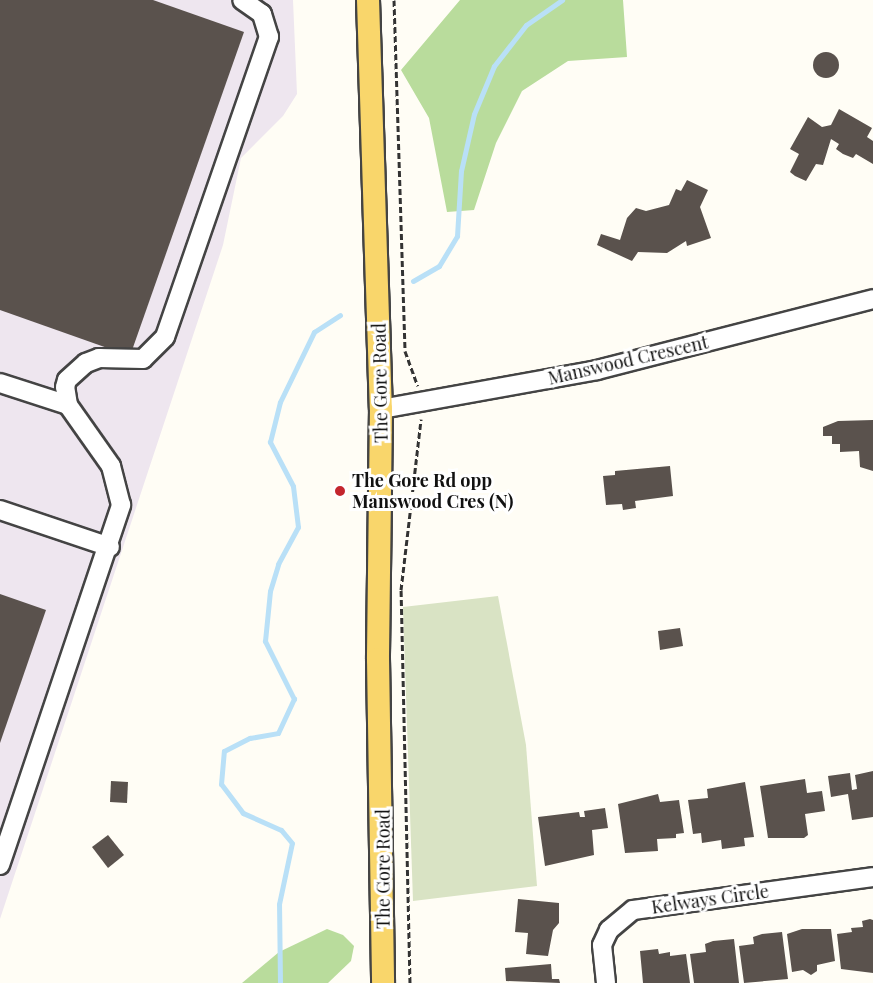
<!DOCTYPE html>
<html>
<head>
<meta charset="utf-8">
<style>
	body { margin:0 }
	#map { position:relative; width:873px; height:983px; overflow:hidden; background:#fffdf5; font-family:"Playfair Display",serif }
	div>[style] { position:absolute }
	.industrial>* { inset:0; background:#eee6ef }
	.forest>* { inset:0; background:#b9dc9c }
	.cemetery>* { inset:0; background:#d9e3c4 }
	.stream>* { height:5px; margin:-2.5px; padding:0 2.5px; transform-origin:2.5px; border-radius:2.5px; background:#b9e0f7 }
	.building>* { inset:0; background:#5a524d }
	.round { border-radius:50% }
	.path>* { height:3px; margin-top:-1.5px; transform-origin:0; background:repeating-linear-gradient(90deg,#333 0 6px,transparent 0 9px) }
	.roads { filter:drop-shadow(2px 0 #444) drop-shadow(-2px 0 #444) drop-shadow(0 2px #444) drop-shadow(0 -2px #444) }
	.minor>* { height:18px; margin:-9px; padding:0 9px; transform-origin:9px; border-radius:9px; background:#fff }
	.major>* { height:22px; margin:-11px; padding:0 11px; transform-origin:11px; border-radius:11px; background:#f9d66b }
	.dots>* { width:16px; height:16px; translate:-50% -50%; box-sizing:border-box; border:3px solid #fff; border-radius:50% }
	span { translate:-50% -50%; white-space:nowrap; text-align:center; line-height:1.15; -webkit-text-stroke:6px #fff; paint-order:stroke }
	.street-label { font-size:18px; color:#111 }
	.poi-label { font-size:18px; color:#111; font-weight:700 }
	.left { translate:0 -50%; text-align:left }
</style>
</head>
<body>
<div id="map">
	<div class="industrial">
		<div style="clip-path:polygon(0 0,293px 0,297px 94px,283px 116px,241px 158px,223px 245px,0 919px)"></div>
	</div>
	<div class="forest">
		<div style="clip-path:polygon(460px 0,623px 0,627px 57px,568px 61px,522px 91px,496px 143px,474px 210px,447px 212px,429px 118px,401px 70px)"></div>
		<div style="clip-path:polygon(327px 929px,343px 935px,354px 946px,351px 961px,328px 983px,242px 983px,279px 952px)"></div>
	</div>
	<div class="cemetery">
		<div style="clip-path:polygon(498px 596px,526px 745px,537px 886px,413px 901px,403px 607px)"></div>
	</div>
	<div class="stream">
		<div style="left:413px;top:281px;width:30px;rotate:-30deg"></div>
		<div style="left:439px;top:266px;width:35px;rotate:-59deg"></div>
		<div style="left:457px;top:236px;width:65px;rotate:-86.5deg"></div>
		<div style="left:461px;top:171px;width:58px;rotate:-77.2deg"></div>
		<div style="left:474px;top:114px;width:52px;rotate:-67.4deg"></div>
		<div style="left:494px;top:66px;width:52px;rotate:-52deg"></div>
		<div style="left:526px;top:25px;width:44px;rotate:-34.8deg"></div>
		<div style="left:280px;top:983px;width:79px;rotate:-90.7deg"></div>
		<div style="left:279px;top:904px;width:62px;rotate:-78deg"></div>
		<div style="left:292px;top:843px;width:17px;rotate:-130deg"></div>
		<div style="left:281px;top:830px;width:42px;rotate:-155.9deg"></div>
		<div style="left:243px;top:813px;width:36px;rotate:-127deg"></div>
		<div style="left:221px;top:784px;width:33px;rotate:-85deg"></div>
		<div style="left:224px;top:751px;width:29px;rotate:-27deg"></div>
		<div style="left:250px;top:738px;width:28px;rotate:-10deg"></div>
		<div style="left:278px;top:733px;width:38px;rotate:-65deg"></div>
		<div style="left:294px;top:699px;width:65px;rotate:-116.6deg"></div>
		<div style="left:265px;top:641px;width:50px;rotate:-84.3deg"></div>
		<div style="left:270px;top:591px;width:28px;rotate:-73deg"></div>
		<div style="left:278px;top:564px;width:42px;rotate:-61.6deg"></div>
		<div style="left:298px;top:527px;width:41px;rotate:-97deg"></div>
		<div style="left:293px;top:486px;width:50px;rotate:-117.6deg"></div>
		<div style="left:270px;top:442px;width:41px;rotate:-76deg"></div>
		<div style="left:280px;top:402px;width:78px;rotate:-64.1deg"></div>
		<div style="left:314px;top:332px;width:31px;rotate:-33deg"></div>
	</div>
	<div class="building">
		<div style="clip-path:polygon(0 0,153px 0,244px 32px,130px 356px,0 310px)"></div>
		<div class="round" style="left:813px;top:52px;width:26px;height:26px"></div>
		<div style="clip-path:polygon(839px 109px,872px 128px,867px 137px,873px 141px,873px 164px,856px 154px,853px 158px,843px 154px,836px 149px,839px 144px,831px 139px,823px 165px,816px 164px,806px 181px,795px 176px,790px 172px,799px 154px,790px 149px,808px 117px,822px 127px,831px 125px)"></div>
		<div style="clip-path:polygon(687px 180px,708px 190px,700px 207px,711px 238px,687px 246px,686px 241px,667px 253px,638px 252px,632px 261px,597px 245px,601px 234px,620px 240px,627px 218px,636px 208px,646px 211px,669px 205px,676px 189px,681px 191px)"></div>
		<div style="clip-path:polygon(873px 420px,873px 471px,860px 467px,859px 451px,840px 452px,840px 444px,832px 444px,832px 436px,823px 436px,823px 427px,838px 421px)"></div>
		<div style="clip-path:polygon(670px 466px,673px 496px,635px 501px,636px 508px,623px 510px,622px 504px,606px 505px,603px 476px,615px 475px,615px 471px)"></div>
		<div style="clip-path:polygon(0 594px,46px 610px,0 743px)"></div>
		<div style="clip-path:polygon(680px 628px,683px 646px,660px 650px,658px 631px)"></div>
		<div style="clip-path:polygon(873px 771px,873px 817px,852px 820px,848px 794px,831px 797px,828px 776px,850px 773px,852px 790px,857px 789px,855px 775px)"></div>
		<div style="clip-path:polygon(805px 779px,807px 793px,822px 791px,825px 811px,805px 814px,808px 835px,804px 838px,768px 838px,760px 786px)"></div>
		<div style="clip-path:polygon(111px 781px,128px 782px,127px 803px,110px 802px)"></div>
		<div style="clip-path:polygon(745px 782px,754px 837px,744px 838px,745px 846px,722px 849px,721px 840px,702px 843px,701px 833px,693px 834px,688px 800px,708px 798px,707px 789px)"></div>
		<div style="clip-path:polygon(658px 794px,660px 802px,679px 800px,684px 833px,676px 834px,676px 838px,657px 839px,658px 851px,625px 853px,618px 804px)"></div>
		<div style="clip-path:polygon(605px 808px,608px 828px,592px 830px,594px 855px,545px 866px,538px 817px,579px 812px,580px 817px,585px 817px,584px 811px)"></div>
		<div style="clip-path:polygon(108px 835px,124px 855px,108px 868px,92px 847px)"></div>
		<div style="clip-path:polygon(518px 899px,559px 903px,559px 923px,553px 930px,548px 956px,526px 954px,528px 933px,515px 932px)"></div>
		<div style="clip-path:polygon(870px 919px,873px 920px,873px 973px,841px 969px,837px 934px,852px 932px,851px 928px,863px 927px,862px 921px)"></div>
		<div style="clip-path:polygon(802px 929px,831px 929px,835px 961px,817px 965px,817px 971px,811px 975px,803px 970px,792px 972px,787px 934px)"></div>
		<div style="clip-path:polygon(782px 932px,788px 979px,744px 983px,739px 946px,754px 944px,753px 937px,762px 934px)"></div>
		<div style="clip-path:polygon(734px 939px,739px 983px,694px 983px,690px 954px,706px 952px,705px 944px,713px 941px)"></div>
		<div style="clip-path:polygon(658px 949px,659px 954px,670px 952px,670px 956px,686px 954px,690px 983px,643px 983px,640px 951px)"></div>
		<div style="clip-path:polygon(551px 964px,552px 979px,559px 979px,560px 983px,506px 981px,505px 968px)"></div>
	</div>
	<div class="path">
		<div style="left:394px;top:0;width:351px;rotate:88.2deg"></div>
		<div style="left:405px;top:351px;width:37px;rotate:70deg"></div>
		<div style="left:410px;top:983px;width:393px;rotate:-91.3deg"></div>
		<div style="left:401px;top:590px;width:172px;rotate:-83.3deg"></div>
	</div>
	<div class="roads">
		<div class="minor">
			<div style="left:0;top:383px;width:71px;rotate:17.9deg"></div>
			<div style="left:381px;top:409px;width:219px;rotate:-10.2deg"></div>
			<div style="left:597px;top:370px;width:285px;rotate:-14.4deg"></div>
			<div style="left:0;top:510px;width:116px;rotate:18.6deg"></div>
			<div style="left:0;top:865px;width:380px;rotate:-71.4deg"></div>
			<div style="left:121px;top:505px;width:40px;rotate:-104.4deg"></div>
			<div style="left:111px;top:466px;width:75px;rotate:-125.2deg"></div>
			<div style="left:68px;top:405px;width:18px;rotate:-99deg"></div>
			<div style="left:65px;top:387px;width:7px;rotate:-74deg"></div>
			<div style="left:67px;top:380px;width:25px;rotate:-42deg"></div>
			<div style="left:86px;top:363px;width:14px;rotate:-21deg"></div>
			<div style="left:99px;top:358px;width:44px;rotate:1.3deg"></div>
			<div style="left:143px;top:359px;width:31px;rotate:-45deg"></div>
			<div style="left:165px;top:337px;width:318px;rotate:-70.9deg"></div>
			<div style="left:269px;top:37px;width:24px;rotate:-107deg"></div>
			<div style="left:262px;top:14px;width:24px;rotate:-145deg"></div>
			<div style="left:606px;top:983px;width:38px;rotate:-96deg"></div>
			<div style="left:602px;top:945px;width:17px;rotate:-65deg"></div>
			<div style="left:609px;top:930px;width:31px;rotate:-40deg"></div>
			<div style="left:633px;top:910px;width:242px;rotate:-7.8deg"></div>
		</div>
		<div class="major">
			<div style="left:368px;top:0;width:409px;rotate:88.2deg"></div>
			<div style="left:381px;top:409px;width:250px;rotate:90.7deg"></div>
			<div style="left:378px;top:659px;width:324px;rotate:89.1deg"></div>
		</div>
	</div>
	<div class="dots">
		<div style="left:340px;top:491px;background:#c4262e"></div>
	</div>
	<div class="street-label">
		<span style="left:628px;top:360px;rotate:-13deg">Manswood Crescent</span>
		<span style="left:380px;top:383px;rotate:-91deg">The Gore Road</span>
		<span style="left:383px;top:869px;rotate:-90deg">The Gore Road</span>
		<span style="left:710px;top:899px;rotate:-8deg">Kelways Circle</span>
	</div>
	<div class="poi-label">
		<span class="left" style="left:352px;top:491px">The Gore Rd opp<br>Manswood Cres (N)</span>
	</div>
</div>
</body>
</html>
